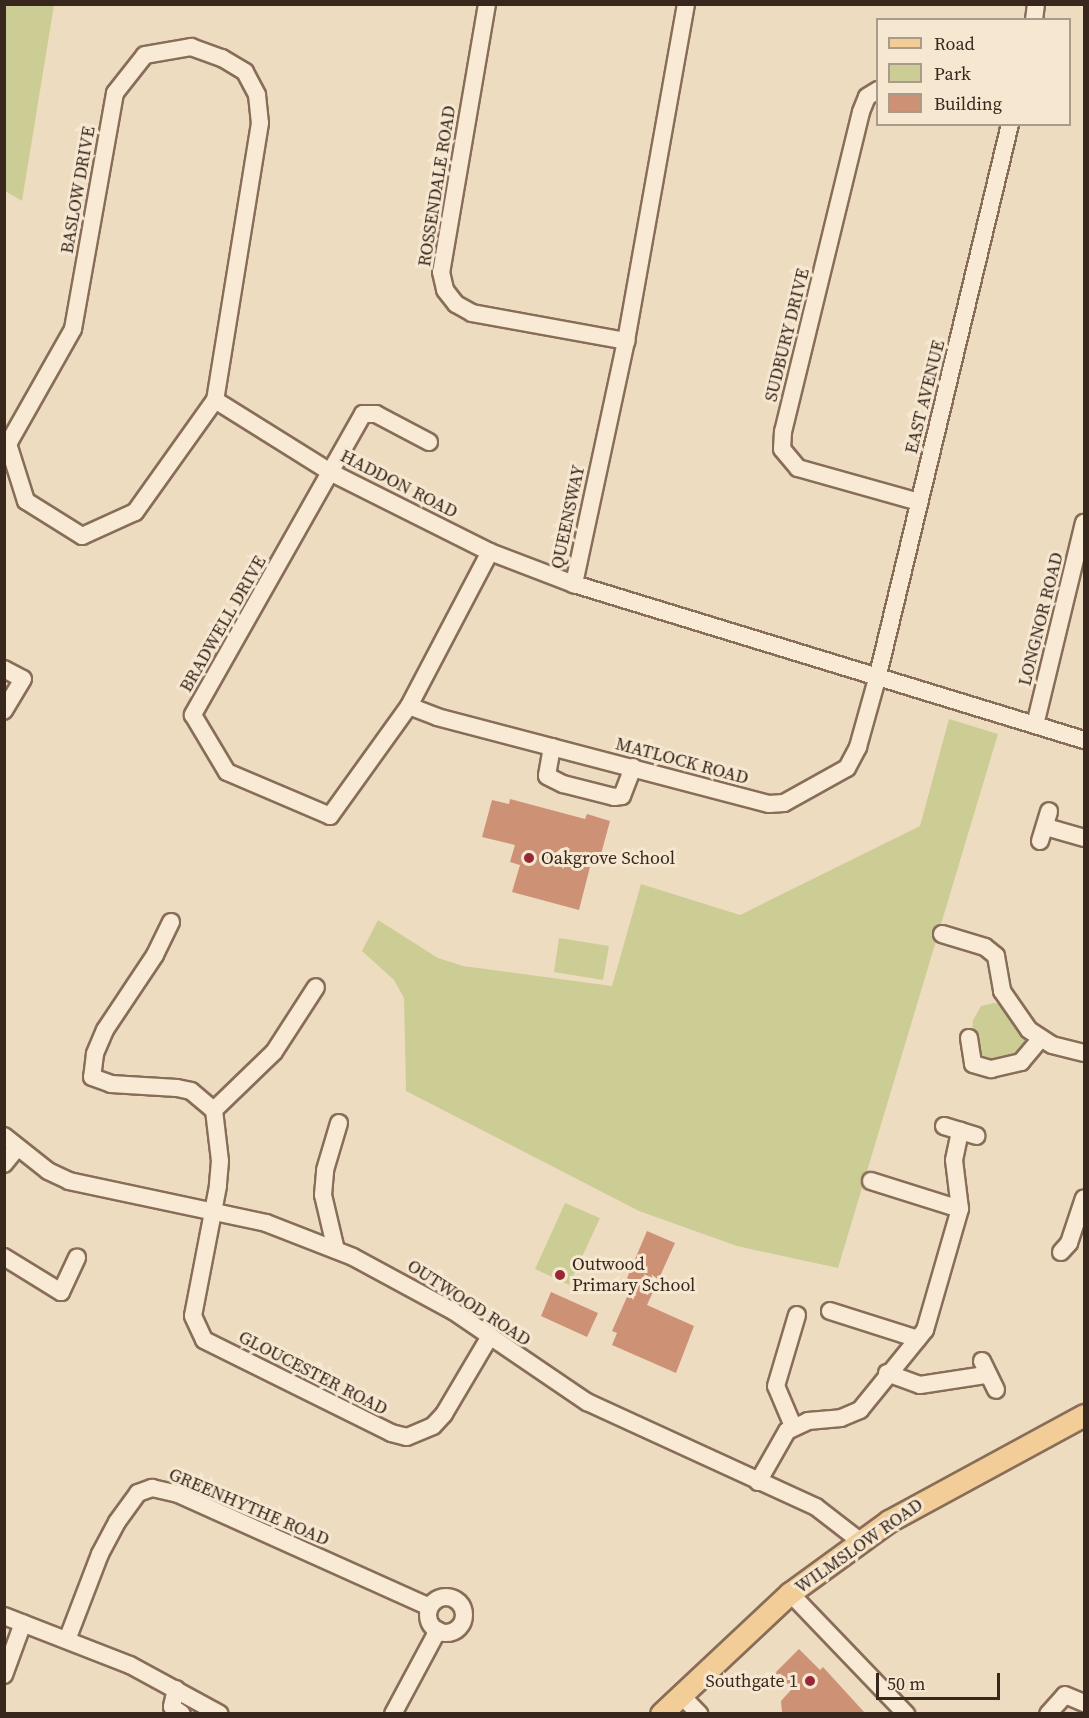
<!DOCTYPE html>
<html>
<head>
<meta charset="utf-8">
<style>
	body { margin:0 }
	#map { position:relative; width:1089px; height:1718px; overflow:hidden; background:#eedcc1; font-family:"Source Serif 4",serif }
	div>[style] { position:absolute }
	.green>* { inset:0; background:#cccd95 }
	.building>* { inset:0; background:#cd9176 }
	.roads { filter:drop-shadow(2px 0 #886d58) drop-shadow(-2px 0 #886d58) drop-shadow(0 2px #886d58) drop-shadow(0 -2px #886d58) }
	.minor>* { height:16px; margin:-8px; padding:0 8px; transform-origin:8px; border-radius:8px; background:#f9ead5 }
	.minor>.ring { margin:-8px; padding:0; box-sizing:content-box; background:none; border:16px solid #f9ead5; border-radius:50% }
	.major>* { height:21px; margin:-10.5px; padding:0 10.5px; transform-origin:10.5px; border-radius:10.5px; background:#f3cd98 }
	.dots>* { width:16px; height:16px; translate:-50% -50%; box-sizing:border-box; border:3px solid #f6e7d1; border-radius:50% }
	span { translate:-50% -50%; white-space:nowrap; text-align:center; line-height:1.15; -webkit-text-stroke:6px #f6e7d1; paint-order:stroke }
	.street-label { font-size:18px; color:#38271d }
	.poi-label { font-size:18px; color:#38271d }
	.left { translate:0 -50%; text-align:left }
	.right { translate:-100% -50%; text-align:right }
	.frame { position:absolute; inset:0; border:6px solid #38271d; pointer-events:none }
	.legend { position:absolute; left:876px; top:18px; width:195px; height:108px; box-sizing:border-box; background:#f6e7d1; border:2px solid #aa9a89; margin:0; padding:8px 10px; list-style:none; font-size:18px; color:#38271d }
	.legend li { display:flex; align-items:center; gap:12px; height:30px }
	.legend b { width:30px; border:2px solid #aa9a89 }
	.scale { position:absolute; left:876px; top:1673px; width:124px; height:27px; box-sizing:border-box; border:3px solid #38271d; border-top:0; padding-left:8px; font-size:18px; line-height:21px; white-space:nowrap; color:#38271d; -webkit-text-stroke:4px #f6e7d1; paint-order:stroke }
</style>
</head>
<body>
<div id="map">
	<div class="green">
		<div style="clip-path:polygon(5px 4px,54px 5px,22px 201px,5px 191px)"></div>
		<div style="clip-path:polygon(949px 719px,998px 734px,838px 1268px,737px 1246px,639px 1211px,406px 1091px,404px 998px,394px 980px,362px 951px,378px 920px,438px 958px,463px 966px,612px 986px,641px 884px,740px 915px,920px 826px)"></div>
		<div style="clip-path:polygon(559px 938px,609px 946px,603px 980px,554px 972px)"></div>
		<div style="clip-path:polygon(994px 1003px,1009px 1005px,1040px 1039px,1011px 1065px,970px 1058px,973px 1020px,981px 1006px)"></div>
		<div style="clip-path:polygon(565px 1203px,600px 1218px,569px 1285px,535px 1269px)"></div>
	</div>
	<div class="building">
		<div style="clip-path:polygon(510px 799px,585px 819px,587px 814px,610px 821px,598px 865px,591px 863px,579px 910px,512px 892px,520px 865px,510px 862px,515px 845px,482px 837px,492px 800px,509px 804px)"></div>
		<div style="clip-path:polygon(647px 1231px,675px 1243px,647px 1305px,694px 1326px,676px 1373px,612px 1345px,617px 1333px,612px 1331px,634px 1281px,627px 1278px)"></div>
		<div style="clip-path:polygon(551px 1292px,598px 1313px,587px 1337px,541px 1316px)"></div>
		<div style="clip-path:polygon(799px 1649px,820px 1670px,823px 1667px,865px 1713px,782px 1713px,781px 1701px,791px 1690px,774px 1674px)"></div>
	</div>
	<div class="roads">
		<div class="minor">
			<div style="left:487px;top:4px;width:272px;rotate:99.7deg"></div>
			<div style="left:441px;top:272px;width:18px;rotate:77deg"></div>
			<div style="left:445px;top:290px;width:18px;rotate:52deg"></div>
			<div style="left:456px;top:304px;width:18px;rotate:29deg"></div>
			<div style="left:472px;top:313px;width:157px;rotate:10.3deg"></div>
			<div style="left:686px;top:4px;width:342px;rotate:100.1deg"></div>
			<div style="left:626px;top:341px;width:249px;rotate:102.1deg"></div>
			<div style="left:574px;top:584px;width:533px;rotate:17.01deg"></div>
			<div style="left:1034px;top:20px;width:16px;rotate:-83deg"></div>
			<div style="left:191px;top:47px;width:33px;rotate:20deg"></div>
			<div style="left:222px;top:58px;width:27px;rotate:31deg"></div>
			<div style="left:245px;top:72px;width:26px;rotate:62deg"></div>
			<div style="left:257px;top:95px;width:28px;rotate:84deg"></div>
			<div style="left:260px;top:123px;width:281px;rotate:99.2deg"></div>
			<div style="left:215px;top:400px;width:138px;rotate:125.5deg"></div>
			<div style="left:135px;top:512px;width:58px;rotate:155.6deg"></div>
			<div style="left:82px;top:536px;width:66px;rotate:-148deg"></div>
			<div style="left:26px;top:501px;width:60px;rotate:-107.5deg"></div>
			<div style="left:8px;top:444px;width:132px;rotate:-60.5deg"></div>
			<div style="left:73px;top:329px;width:240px;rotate:-79.9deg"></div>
			<div style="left:115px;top:93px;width:48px;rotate:-51.7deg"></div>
			<div style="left:145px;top:55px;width:47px;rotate:-9.9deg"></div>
			<div style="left:878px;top:90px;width:13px;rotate:148deg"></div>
			<div style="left:867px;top:97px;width:16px;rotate:112deg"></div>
			<div style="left:861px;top:112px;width:328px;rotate:103.7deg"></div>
			<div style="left:783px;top:431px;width:18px;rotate:93deg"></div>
			<div style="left:782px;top:449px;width:25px;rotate:50deg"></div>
			<div style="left:798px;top:468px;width:126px;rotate:15.7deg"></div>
			<div style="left:215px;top:400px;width:138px;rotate:32deg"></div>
			<div style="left:332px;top:473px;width:177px;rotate:26.6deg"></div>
			<div style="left:490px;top:552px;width:90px;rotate:20.9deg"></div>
			<div style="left:429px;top:442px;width:60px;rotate:-152.2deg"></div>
			<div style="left:376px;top:414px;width:13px;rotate:180deg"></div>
			<div style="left:363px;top:414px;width:346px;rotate:119.5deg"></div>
			<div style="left:193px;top:715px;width:66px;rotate:59.2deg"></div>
			<div style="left:227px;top:772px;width:112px;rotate:23.1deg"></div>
			<div style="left:330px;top:816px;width:135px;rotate:-54.3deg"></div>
			<div style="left:409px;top:706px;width:174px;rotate:-62.3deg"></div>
			<div style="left:4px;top:669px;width:21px;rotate:28deg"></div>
			<div style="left:23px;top:679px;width:37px;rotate:121deg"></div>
			<div style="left:409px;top:706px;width:30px;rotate:21deg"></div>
			<div style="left:437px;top:717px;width:343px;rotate:14.7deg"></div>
			<div style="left:769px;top:804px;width:15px;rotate:-4deg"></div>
			<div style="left:784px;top:803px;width:72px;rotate:-29.1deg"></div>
			<div style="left:847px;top:768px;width:24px;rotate:-62deg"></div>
			<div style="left:858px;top:747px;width:71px;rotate:-74.4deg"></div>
			<div style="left:877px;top:679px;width:571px;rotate:-76.52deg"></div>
			<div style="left:1035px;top:725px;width:208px;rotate:-76.4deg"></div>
			<div style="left:552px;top:747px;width:29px;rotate:100deg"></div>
			<div style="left:547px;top:776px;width:18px;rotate:27deg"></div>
			<div style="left:563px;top:784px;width:53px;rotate:14.3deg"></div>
			<div style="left:614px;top:797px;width:8px;rotate:-7deg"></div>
			<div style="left:622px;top:796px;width:31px;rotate:-69deg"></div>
			<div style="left:1046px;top:827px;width:40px;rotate:16deg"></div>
			<div style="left:1040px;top:841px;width:31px;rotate:-73deg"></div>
			<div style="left:171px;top:922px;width:37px;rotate:116deg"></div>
			<div style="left:155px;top:955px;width:90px;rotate:123.7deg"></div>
			<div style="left:105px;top:1030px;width:26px;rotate:113deg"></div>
			<div style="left:95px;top:1054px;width:23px;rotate:97deg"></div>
			<div style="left:92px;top:1077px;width:20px;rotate:20deg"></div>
			<div style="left:111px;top:1084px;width:66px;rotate:3.5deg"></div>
			<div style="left:177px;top:1088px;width:14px;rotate:12deg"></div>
			<div style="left:191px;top:1091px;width:30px;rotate:40deg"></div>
			<div style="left:214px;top:1110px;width:51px;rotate:83.3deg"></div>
			<div style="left:220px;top:1161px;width:25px;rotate:95deg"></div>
			<div style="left:218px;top:1186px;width:132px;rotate:100.9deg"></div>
			<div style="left:193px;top:1316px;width:26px;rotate:65deg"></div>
			<div style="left:204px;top:1340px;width:209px;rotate:26.4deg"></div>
			<div style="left:391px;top:1433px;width:16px;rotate:14deg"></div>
			<div style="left:407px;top:1437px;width:28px;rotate:-23deg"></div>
			<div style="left:433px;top:1426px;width:16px;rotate:-47deg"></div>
			<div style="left:444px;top:1414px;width:88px;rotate:-59.4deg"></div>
			<div style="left:942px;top:934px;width:45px;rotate:16.8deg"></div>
			<div style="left:985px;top:947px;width:14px;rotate:39deg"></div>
			<div style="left:996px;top:956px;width:36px;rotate:80deg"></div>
			<div style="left:1002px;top:991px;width:47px;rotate:55.3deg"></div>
			<div style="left:1029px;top:1030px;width:27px;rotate:33deg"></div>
			<div style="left:1052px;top:1045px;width:33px;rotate:14deg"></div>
			<div style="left:969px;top:1038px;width:26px;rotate:81deg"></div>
			<div style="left:973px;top:1064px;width:19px;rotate:16deg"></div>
			<div style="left:991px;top:1069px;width:31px;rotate:-13deg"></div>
			<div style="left:1021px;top:1062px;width:30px;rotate:-50deg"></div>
			<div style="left:214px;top:1110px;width:83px;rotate:-44deg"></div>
			<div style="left:274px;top:1052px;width:77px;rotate:-57.1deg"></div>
			<div style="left:944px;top:1126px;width:34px;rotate:17deg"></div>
			<div style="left:4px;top:1136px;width:56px;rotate:38.5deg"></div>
			<div style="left:48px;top:1171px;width:23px;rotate:25deg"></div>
			<div style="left:69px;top:1181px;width:201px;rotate:12deg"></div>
			<div style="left:266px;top:1223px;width:93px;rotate:21.3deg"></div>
			<div style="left:353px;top:1257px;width:114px;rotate:28.4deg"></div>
			<div style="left:453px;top:1311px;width:162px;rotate:34.2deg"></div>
			<div style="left:587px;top:1402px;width:252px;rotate:24.6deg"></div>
			<div style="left:816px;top:1507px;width:56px;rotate:37.7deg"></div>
			<div style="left:4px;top:1164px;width:21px;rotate:-51deg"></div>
			<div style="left:871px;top:1181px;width:93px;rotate:17.5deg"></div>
			<div style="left:336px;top:1250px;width:57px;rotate:-103.3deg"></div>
			<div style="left:323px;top:1195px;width:25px;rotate:-85deg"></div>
			<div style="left:325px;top:1170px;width:49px;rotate:-73.4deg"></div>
			<div style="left:1061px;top:1252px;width:12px;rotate:-48deg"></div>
			<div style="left:1069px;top:1243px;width:47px;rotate:-71.6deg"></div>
			<div style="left:4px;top:1257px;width:67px;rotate:31.6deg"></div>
			<div style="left:61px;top:1292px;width:38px;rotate:-65deg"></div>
			<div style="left:830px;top:1311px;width:92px;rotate:17.7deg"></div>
			<div style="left:982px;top:1361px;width:32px;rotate:64deg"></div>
			<div style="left:887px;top:1373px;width:35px;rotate:20deg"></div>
			<div style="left:920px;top:1385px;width:66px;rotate:-8.7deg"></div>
			<div style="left:793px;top:1426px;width:43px;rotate:-113deg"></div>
			<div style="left:776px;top:1386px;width:74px;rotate:-73.5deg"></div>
			<div style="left:758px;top:1482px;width:59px;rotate:-60.4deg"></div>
			<div style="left:787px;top:1431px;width:23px;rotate:-25deg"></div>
			<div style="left:808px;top:1421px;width:33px;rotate:-5deg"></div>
			<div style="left:841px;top:1418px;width:21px;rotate:-23deg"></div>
			<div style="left:860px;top:1410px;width:103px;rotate:-50.9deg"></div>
			<div style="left:925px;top:1330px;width:126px;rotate:-73.9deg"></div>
			<div style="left:960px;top:1209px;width:49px;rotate:-97deg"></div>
			<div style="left:954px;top:1160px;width:30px;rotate:-78deg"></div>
			<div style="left:790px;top:1593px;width:168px;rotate:46.2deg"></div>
			<div class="ring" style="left:428px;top:1597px;width:20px;height:20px"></div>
			<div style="left:4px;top:1616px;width:135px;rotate:21.3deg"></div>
			<div style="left:130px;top:1665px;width:102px;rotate:28.6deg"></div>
			<div style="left:67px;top:1640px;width:92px;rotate:-69deg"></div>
			<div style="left:100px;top:1554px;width:36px;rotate:-62deg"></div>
			<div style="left:117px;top:1522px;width:36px;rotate:-54deg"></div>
			<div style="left:138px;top:1493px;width:15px;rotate:-20deg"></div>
			<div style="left:152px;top:1488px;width:27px;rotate:13deg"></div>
			<div style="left:178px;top:1494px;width:276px;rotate:24.2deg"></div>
			<div style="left:4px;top:1675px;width:55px;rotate:-69.9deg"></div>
			<div style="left:176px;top:1689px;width:18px;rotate:103deg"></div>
			<div style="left:172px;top:1707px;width:12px;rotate:35deg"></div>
			<div style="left:680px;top:1694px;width:28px;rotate:46deg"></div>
			<div style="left:393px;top:1714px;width:95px;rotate:-61.8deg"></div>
			<div style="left:1048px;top:1714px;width:25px;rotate:-48deg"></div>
			<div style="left:1065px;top:1695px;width:21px;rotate:23deg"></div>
		</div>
		<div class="major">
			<div style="left:661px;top:1714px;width:177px;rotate:-43.2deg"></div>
			<div style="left:790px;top:1593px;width:122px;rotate:-36deg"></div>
			<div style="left:889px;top:1521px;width:222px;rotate:-28.5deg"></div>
		</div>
	</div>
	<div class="dots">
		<div style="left:529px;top:858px;background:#982835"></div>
		<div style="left:560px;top:1275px;background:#982835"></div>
		<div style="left:810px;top:1681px;background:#982835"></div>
	</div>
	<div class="street-label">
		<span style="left:437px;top:186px;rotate:-81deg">ROSSENDALE ROAD</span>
		<span style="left:78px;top:190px;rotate:-80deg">BASLOW DRIVE</span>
		<span style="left:787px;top:335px;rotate:-76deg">SUDBURY DRIVE</span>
		<span style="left:925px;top:397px;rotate:-76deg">EAST AVENUE</span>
		<span style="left:399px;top:484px;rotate:27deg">HADDON ROAD</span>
		<span style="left:568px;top:517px;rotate:-78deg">QUEENSWAY</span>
		<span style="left:1041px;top:619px;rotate:-76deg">LONGNOR ROAD</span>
		<span style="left:223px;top:624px;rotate:-60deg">BRADWELL DRIVE</span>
		<span style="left:682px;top:761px;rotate:15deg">MATLOCK ROAD</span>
		<span style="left:469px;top:1303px;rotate:33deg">OUTWOOD ROAD</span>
		<span style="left:313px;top:1373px;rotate:27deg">GLOUCESTER ROAD</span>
		<span style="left:249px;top:1507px;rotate:23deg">GREENHYTHE ROAD</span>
		<span style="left:859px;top:1546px;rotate:-35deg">WILMSLOW ROAD</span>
	</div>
	<div class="poi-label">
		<span class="left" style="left:541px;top:858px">Oakgrove School</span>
		<span class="left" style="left:572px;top:1275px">Outwood<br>Primary School</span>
		<span class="right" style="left:798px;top:1681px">Southgate 1</span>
	</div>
	<div class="frame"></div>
	<ul class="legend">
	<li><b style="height:8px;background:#f3cd98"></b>Road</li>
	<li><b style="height:16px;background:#cccd95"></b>Park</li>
	<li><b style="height:16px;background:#cd9176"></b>Building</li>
	</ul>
	<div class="scale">50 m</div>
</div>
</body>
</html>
